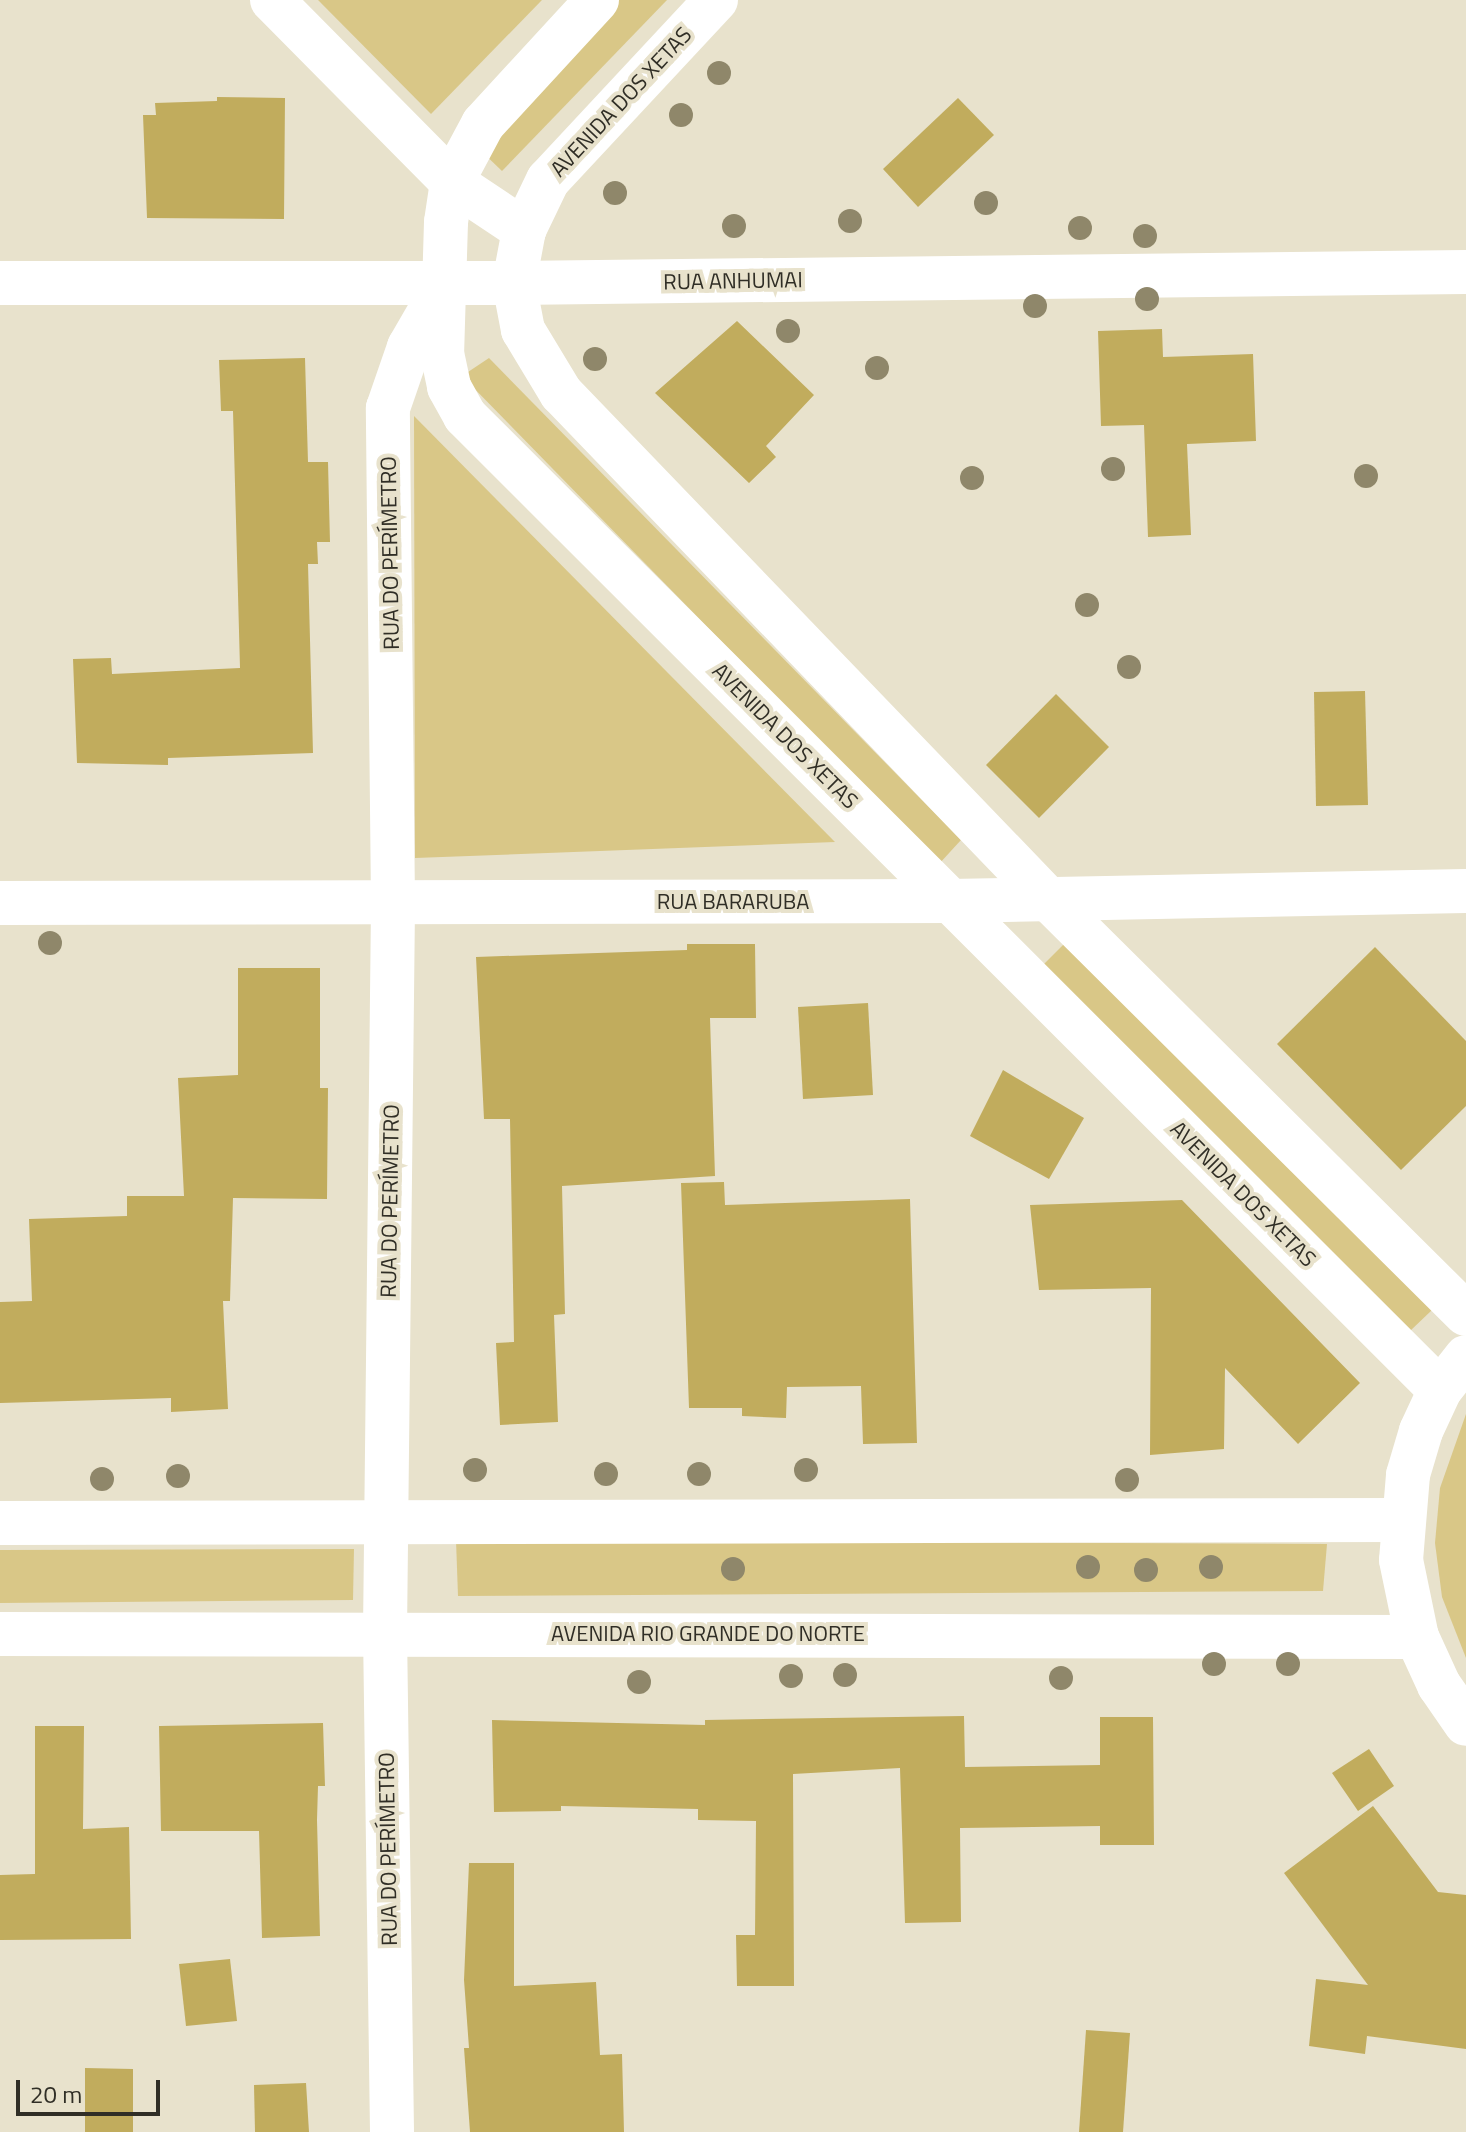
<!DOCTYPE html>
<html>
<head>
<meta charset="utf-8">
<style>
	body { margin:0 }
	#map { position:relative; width:1466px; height:2132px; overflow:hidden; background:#e8e2cc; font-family:"Titillium Web",sans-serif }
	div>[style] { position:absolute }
	.green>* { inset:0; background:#d9c787 }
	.building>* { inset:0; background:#c1ac5d }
	.minor>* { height:44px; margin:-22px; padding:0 22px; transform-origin:22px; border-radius:22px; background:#fff }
	.major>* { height:44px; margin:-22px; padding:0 22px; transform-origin:22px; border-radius:22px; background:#fff }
	.trees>* { width:24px; height:24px; margin:-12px; border-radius:50%; background:#8f876a }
	span { translate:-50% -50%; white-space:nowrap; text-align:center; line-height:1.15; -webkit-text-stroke:8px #e8e2cc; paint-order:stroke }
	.street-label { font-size:22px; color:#302e26 }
	.scale { position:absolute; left:16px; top:2080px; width:144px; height:36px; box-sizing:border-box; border:4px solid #302e26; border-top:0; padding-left:10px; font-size:24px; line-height:28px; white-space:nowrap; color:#302e26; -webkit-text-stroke:6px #e8e2cc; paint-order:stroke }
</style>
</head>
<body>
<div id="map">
	<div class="green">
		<div style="clip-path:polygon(318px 0,542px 0,431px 114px)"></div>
		<div style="clip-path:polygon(617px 0,667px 0,502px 171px,477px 147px)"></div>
		<div style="clip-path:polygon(489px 358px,961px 840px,939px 864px,462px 376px)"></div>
		<div style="clip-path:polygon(414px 416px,835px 842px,415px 858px)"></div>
		<div style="clip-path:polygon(1064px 944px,1432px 1310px,1409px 1332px,1043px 965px)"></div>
		<div style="clip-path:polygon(1466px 1414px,1466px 1658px,1442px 1597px,1435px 1543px,1440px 1488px)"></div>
		<div style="clip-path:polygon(456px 1540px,1327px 1544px,1323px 1591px,458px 1596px)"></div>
		<div style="clip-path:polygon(354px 1549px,353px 1600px,0 1603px,0 1550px)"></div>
	</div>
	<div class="building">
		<div style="clip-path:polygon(217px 97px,285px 98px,284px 219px,147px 218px,143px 115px,156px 115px,155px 103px,217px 101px)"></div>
		<div style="clip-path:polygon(958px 98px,994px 135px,918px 207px,883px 169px)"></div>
		<div style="clip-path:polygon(737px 321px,814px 395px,766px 446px,776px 457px,749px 483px,655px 393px)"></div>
		<div style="clip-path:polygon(1162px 329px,1163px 357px,1253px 354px,1256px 441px,1187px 444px,1191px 535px,1148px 537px,1144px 425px,1101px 426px,1098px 331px)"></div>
		<div style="clip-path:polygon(305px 358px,308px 462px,328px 462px,330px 542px,317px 542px,318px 564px,308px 564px,313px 753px,168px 758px,168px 765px,77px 763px,73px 659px,111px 658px,112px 674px,240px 668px,233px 411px,221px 411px,219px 360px)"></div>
		<div style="clip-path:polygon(1365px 691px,1368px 805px,1316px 806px,1314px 692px)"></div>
		<div style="clip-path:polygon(1056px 694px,1109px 747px,1039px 818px,986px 765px)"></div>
		<div style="clip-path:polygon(687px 944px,755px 944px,756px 1018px,710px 1018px,715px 1176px,562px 1186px,565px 1314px,554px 1315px,558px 1422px,500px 1425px,496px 1343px,514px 1342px,510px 1119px,484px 1119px,476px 957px,687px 950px)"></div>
		<div style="clip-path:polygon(1375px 947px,1466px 1041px,1466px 1106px,1401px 1170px,1277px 1044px)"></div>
		<div style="clip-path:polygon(238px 968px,320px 968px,320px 1088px,328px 1088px,327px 1199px,233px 1198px,230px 1301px,223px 1301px,228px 1409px,171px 1412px,171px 1398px,0 1403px,0 1302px,32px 1301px,29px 1219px,127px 1216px,127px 1196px,184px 1196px,178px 1078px,238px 1075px)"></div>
		<div style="clip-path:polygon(868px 1003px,873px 1095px,803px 1099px,798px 1007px)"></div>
		<div style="clip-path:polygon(1003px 1070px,1084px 1118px,1049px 1179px,970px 1136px)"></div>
		<div style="clip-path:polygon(724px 1182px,725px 1205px,910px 1199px,917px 1443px,863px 1444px,861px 1386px,787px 1387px,786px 1418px,742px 1416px,742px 1408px,689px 1408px,681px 1183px)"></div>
		<div style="clip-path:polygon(1182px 1200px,1360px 1383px,1298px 1444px,1225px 1368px,1224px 1449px,1150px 1455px,1151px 1288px,1039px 1290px,1030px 1205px)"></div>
		<div style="clip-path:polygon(964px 1716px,965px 1767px,1100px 1765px,1100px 1717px,1153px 1717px,1154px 1845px,1100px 1845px,1100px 1826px,960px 1828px,961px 1922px,905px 1923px,900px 1768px,793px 1774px,794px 1986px,737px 1986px,736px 1935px,755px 1935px,756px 1821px,698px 1820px,698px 1809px,561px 1806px,561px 1811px,494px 1812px,492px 1720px,705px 1725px,705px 1720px)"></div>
		<div style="clip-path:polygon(323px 1723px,325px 1786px,318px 1786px,317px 1820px,320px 1936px,262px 1938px,259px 1831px,161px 1831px,159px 1726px)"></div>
		<div style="clip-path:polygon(35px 1726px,84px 1726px,83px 1829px,129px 1827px,131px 1939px,0 1940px,0 1875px,35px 1874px)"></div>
		<div style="clip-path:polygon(1369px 1749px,1394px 1786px,1358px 1811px,1332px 1773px)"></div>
		<div style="clip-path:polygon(1373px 1806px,1438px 1892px,1466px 1895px,1466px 2049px,1367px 2036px,1365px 2054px,1309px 2046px,1316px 1979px,1368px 1985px,1284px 1873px)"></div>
		<div style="clip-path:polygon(469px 1863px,514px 1863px,514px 1986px,596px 1982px,600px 2055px,622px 2054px,624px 2132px,470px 2132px,464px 2048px,469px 2048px,464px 1980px)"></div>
		<div style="clip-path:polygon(230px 1959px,237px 2021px,186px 2026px,179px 1964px)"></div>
		<div style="clip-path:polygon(1086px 2030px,1130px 2033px,1123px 2132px,1079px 2132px)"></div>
		<div style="clip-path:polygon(85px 2068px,133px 2069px,133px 2132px,85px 2132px)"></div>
		<div style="clip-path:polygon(306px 2083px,309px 2132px,255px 2132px,254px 2085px)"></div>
	</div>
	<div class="minor">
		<div style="left:272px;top:0;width:256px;rotate:45.3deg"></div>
		<div style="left:452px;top:182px;width:87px;rotate:33.7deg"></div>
		<div style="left:597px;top:0;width:168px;rotate:132.6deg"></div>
		<div style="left:483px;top:124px;width:66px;rotate:118.1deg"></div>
		<div style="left:452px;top:182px;width:40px;rotate:98.5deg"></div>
		<div style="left:446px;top:222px;width:131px;rotate:91.7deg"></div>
		<div style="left:442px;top:353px;width:35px;rotate:78deg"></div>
		<div style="left:449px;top:387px;width:33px;rotate:61deg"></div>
		<div style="left:465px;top:416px;width:1378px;rotate:44.97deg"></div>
		<div style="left:716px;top:0;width:246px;rotate:133deg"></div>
		<div style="left:548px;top:180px;width:55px;rotate:115.6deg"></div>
		<div style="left:524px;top:230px;width:54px;rotate:100.7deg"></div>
		<div style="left:514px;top:283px;width:48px;rotate:79.2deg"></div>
		<div style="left:523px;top:330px;width:74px;rotate:58.9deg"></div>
		<div style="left:561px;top:393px;width:698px;rotate:46.1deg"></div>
		<div style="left:1045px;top:896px;width:593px;rotate:44.8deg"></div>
		<div style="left:0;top:283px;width:514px"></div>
		<div style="left:514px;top:283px;width:952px;rotate:-0.66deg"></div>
		<div style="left:0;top:903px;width:950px;rotate:-0.12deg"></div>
		<div style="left:950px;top:901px;width:516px;rotate:-1.11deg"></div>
		<div style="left:0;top:1523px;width:1401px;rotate:-0.12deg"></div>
		<div style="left:0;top:1634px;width:1417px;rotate:0.12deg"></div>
		<div style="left:392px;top:2132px;width:499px;rotate:-90.8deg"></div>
		<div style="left:385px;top:1633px;width:730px;rotate:-89.37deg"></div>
		<div style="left:393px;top:903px;width:495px;rotate:-90.6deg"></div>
		<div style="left:388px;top:408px;width:65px;rotate:-71deg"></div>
		<div style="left:409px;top:347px;width:74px;rotate:-60deg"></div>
	</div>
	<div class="major">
		<div style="left:1466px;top:1357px;width:42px;rotate:128.2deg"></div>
		<div style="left:1440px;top:1390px;width:45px;rotate:114.9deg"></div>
		<div style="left:1421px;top:1431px;width:46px;rotate:106.5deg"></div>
		<div style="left:1408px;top:1475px;width:85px;rotate:94.7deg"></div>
		<div style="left:1401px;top:1560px;width:79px;rotate:78.3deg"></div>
		<div style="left:1417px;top:1637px;width:53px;rotate:65.4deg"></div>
		<div style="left:1439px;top:1685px;width:47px;rotate:55.3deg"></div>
	</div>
	<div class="trees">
		<div style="left:719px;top:73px"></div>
		<div style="left:681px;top:115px"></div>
		<div style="left:615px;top:193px"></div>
		<div style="left:986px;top:203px"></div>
		<div style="left:850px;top:221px"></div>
		<div style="left:734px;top:226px"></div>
		<div style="left:1080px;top:228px"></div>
		<div style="left:1145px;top:236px"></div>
		<div style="left:1147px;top:299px"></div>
		<div style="left:1035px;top:306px"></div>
		<div style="left:788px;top:331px"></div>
		<div style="left:595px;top:359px"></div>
		<div style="left:877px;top:368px"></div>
		<div style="left:1113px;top:469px"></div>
		<div style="left:1366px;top:476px"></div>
		<div style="left:972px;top:478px"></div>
		<div style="left:1087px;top:605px"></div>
		<div style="left:1129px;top:667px"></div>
		<div style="left:50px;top:943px"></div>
		<div style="left:475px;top:1470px"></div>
		<div style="left:806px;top:1470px"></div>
		<div style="left:606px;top:1474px"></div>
		<div style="left:699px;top:1474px"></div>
		<div style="left:178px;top:1476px"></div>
		<div style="left:102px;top:1479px"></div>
		<div style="left:1127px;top:1480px"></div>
		<div style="left:1088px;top:1567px"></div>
		<div style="left:1211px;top:1567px"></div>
		<div style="left:733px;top:1569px"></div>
		<div style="left:1146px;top:1570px"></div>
		<div style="left:1214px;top:1664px"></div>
		<div style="left:1288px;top:1664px"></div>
		<div style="left:845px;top:1675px"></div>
		<div style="left:791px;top:1676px"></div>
		<div style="left:1061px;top:1678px"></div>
		<div style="left:639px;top:1682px"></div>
	</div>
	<div class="street-label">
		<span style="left:621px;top:102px;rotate:-47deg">AVENIDA DOS XETAS</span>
		<span style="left:733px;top:281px;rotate:-1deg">RUA ANHUMAI</span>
		<span style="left:390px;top:553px;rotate:-91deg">RUA DO PERÍMETRO</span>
		<span style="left:785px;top:736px;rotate:45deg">AVENIDA DOS XETAS</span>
		<span style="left:733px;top:902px">RUA BARARUBA</span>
		<span style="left:1243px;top:1194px;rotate:45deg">AVENIDA DOS XETAS</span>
		<span style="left:390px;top:1201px;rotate:-89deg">RUA DO PERÍMETRO</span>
		<span style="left:708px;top:1634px">AVENIDA RIO GRANDE DO NORTE</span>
		<span style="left:388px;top:1849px;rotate:-91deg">RUA DO PERÍMETRO</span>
	</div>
	<div class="scale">20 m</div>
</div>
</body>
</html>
